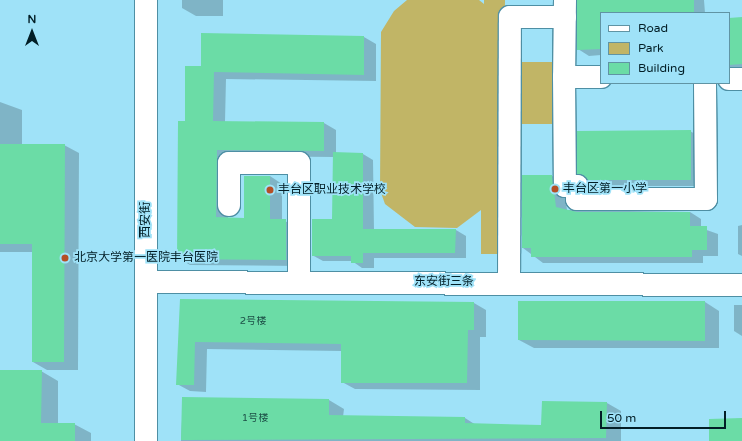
<!DOCTYPE html>
<html>
<head>
<meta charset="utf-8">
<style>
	body { margin:0 }
	#map { position:relative; width:742px; height:441px; overflow:hidden; background:#9fe2f8; font-family:"Varela Round","Noto Sans SC",sans-serif }
	div>[style] { position:absolute }
	.green>* { inset:0; background:#c1b566 }
	.shadow>* { inset:0; background:#0003 }
	.building>* { inset:0; background:#6bdca6 }
	.roads { filter:drop-shadow(1px 0 #4e8fa4) drop-shadow(-1px 0 #4e8fa4) drop-shadow(0 1px #4e8fa4) drop-shadow(0 -1px #4e8fa4) }
	.minor>* { height:22px; margin:-11px; padding:0 11px; transform-origin:11px; border-radius:11px; background:#fff }
	.dots>* { width:11px; height:11px; translate:-50% -50%; box-sizing:border-box; border:2px solid #9fe2f8; border-radius:50% }
	span { translate:-50% -50%; white-space:nowrap; text-align:center; line-height:1.15; -webkit-text-stroke:3.5px #9fe2f8; paint-order:stroke }
	.number-label { font-size:10px; color:#1c4e46 }
	.number-label span { -webkit-text-stroke-width:0 }
	.poi-label { font-size:12px; color:#021e26 }
	.left { translate:0 -50%; text-align:left }
	.street-label { font-size:12px; color:#021e26 }
	.legend { position:absolute; left:600px; top:12px; width:130px; height:72px; box-sizing:border-box; background:#9fe2f8; border:1px solid #6094a4; margin:0; padding:5px 7px; list-style:none; font-size:12px; color:#021e26 }
	.legend li { display:flex; align-items:center; gap:8px; height:20px }
	.legend b { width:20px; border:1px solid #6094a4 }
	.north { position:absolute; left:12px; top:12px; width:40px; height:40px; -webkit-text-stroke:3px #9fe2f8; paint-order:stroke; rotate:0deg; font-size:11px; font-weight:700; line-height:16px; text-align:center; color:#021e26 }
	.north::after { content:''; display:block; margin:auto; width:14px; height:18px; background:#021e26; clip-path:polygon(50% 0,100% 100%,50% 72%,0 100%) }
	.scale { position:absolute; left:600px; top:411px; width:126px; height:18px; box-sizing:border-box; border:2px solid #021e26; border-top:0; padding-left:5px; font-size:12px; line-height:14px; white-space:nowrap; color:#021e26; -webkit-text-stroke:3px #9fe2f8; paint-order:stroke }
</style>
</head>
<body>
<div id="map">
	<div class="green">
		<div style="clip-path:polygon(407px 0,479px 0,484px 4px,484px 0,505px 0,502px 254px,481px 254px,481px 210px,457px 228px,415px 227px,385px 204px,380px 190px,381px 32px,394px 11px)"></div>
		<div style="clip-path:polygon(518px 62px,554px 62px,554px 124px,518px 124px)"></div>
	</div>
	<div class="shadow">
		<div style="clip-path:polygon(182px 0,223px 0,223px 16px,196px 16px,182px 8px)"></div>
		<div style="clip-path:polygon(578px 0,704px 0,705px 13px,601px 13px,601px 55px,589px 56px,578px 49px)"></div>
		<div style="clip-path:polygon(742px 18px,742px 71px,729px 71px,729px 19px)"></div>
		<div style="clip-path:polygon(202px 34px,364px 37px,376px 44px,376px 81px,226px 79px,225px 122px,324px 123px,336px 130px,336px 154px,363px 154px,373px 160px,374px 230px,456px 230px,466px 236px,466px 258px,374px 258px,374px 268px,362px 268px,352px 261px,323px 261px,312px 255px,333px 220px,334px 157px,229px 156px,228px 218px,245px 219px,270px 176px,282px 184px,282px 220px,299px 227px,299px 266px,190px 265px,178px 258px,185px 122px,202px 68px)"></div>
		<div style="clip-path:polygon(0 102px,22px 110px,22px 145px,64px 145px,79px 153px,78px 370px,47px 370px,33px 362px,33px 252px,0 252px)"></div>
		<div style="clip-path:polygon(690px 131px,702px 138px,702px 186px,600px 186px,578px 173px)"></div>
		<div style="clip-path:polygon(523px 176px,552px 176px,564px 182px,567px 210px,690px 212px,701px 219px,701px 228px,718px 234px,718px 256px,703px 256px,703px 263px,543px 263px,523px 248px)"></div>
		<div style="clip-path:polygon(742px 225px,742px 256px,738px 254px,738px 226px)"></div>
		<div style="clip-path:polygon(181px 300px,474px 303px,486px 310px,486px 337px,480px 337px,480px 390px,355px 389px,342px 382px,342px 351px,207px 349px,206px 392px,190px 391px,177px 384px)"></div>
		<div style="clip-path:polygon(519px 302px,705px 302px,719px 311px,719px 348px,534px 348px,519px 340px)"></div>
		<div style="clip-path:polygon(734px 305px,742px 305px,742px 336px,734px 331px)"></div>
		<div style="clip-path:polygon(0 371px,41px 371px,58px 381px,58px 424px,74px 424px,91px 433px,91px 441px,0 441px)"></div>
		<div style="clip-path:polygon(183px 398px,329px 400px,344px 409px,343px 417px,465px 418px,476px 425px,542px 426px,607px 403px,621px 411px,621px 441px,181px 441px)"></div>
	</div>
	<div class="building">
		<div style="clip-path:polygon(577px 0,694px 0,694px 13px,601px 13px,601px 49px,577px 50px)"></div>
		<div style="clip-path:polygon(742px 17px,742px 64px,729px 65px,729px 18px)"></div>
		<div style="clip-path:polygon(201px 33px,364px 36px,364px 75px,214px 72px,213px 121px,324px 122px,324px 151px,217px 150px,216px 217px,244px 218px,244px 176px,270px 176px,270px 219px,286px 219px,286px 260px,177px 259px,178px 121px,185px 121px,185px 66px,201px 66px)"></div>
		<div style="clip-path:polygon(691px 130px,691px 180px,588px 180px,577px 174px,577px 131px)"></div>
		<div style="clip-path:polygon(0 144px,65px 144px,64px 362px,32px 362px,32px 244px,0 244px)"></div>
		<div style="clip-path:polygon(333px 152px,363px 153px,363px 229px,456px 229px,455px 253px,363px 253px,363px 263px,351px 263px,351px 256px,312px 256px,312px 219px,332px 219px)"></div>
		<div style="clip-path:polygon(522px 175px,552px 175px,556px 207px,577px 212px,690px 212px,690px 226px,707px 226px,707px 250px,692px 250px,692px 257px,531px 257px,531px 248px,522px 248px)"></div>
		<div style="clip-path:polygon(180px 299px,474px 302px,474px 330px,468px 330px,467px 383px,341px 383px,341px 344px,195px 342px,194px 385px,176px 385px)"></div>
		<div style="clip-path:polygon(518px 301px,705px 301px,705px 341px,518px 340px)"></div>
		<div style="clip-path:polygon(0 370px,42px 370px,41px 423px,75px 423px,75px 441px,0 441px)"></div>
		<div style="clip-path:polygon(182px 397px,329px 399px,329px 415px,465px 417px,465px 423px,541px 425px,542px 401px,607px 402px,606px 438px,181px 440px)"></div>
		<div style="clip-path:polygon(742px 418px,742px 441px,709px 441px,709px 419px)"></div>
	</div>
	<div class="roads">
		<div class="minor">
			<div style="left:146px;top:0;width:441px;rotate:90deg"></div>
			<div style="left:565px;top:0;width:77px;rotate:90.7deg"></div>
			<div style="left:564px;top:77px;width:37px"></div>
			<div style="left:564px;top:77px;width:109px;rotate:89.5deg"></div>
			<div style="left:565px;top:186px;width:12px"></div>
			<div style="left:577px;top:186px;width:13px;rotate:90deg"></div>
			<div style="left:577px;top:199px;width:129px"></div>
			<div style="left:706px;top:199px;width:116px;rotate:-90.5deg"></div>
			<div style="left:729px;top:79px;width:13px"></div>
			<div style="left:229px;top:205px;width:42px;rotate:-90deg"></div>
			<div style="left:229px;top:163px;width:70px"></div>
			<div style="left:299px;top:163px;width:119px;rotate:90deg"></div>
			<div style="left:146px;top:282px;width:596px;rotate:0.29deg"></div>
			<div style="left:509px;top:283px;width:266px;rotate:-89.8deg"></div>
			<div style="left:510px;top:17px;width:55px"></div>
		</div>
	</div>
	<div class="dots">
		<div style="left:555px;top:189px;background:#b54f26"></div>
		<div style="left:270px;top:190px;background:#b54f26"></div>
		<div style="left:65px;top:258px;background:#b54f26"></div>
	</div>
	<div class="number-label">
		<span style="left:253px;top:322px">2号楼</span>
		<span style="left:255px;top:419px">1号楼</span>
	</div>
	<div class="poi-label">
		<span class="left" style="left:563px;top:189px">丰台区第一小学</span>
		<span class="left" style="left:278px;top:190px">丰台区职业技术学校</span>
		<span class="left" style="left:74px;top:258px">北京大学第一医院丰台医院</span>
	</div>
	<div class="street-label">
		<span style="left:146px;top:220px;rotate:-90deg">西安街</span>
		<span style="left:444px;top:282px">东安街三条</span>
	</div>
	<ul class="legend">
	<li><b style="height:5px;background:#fff"></b>Road</li>
	<li><b style="height:11px;background:#c1b566"></b>Park</li>
	<li><b style="height:11px;background:#6bdca6"></b>Building</li>
	</ul>
	<div class="north">N</div>
	<div class="scale">50 m</div>
</div>
</body>
</html>
